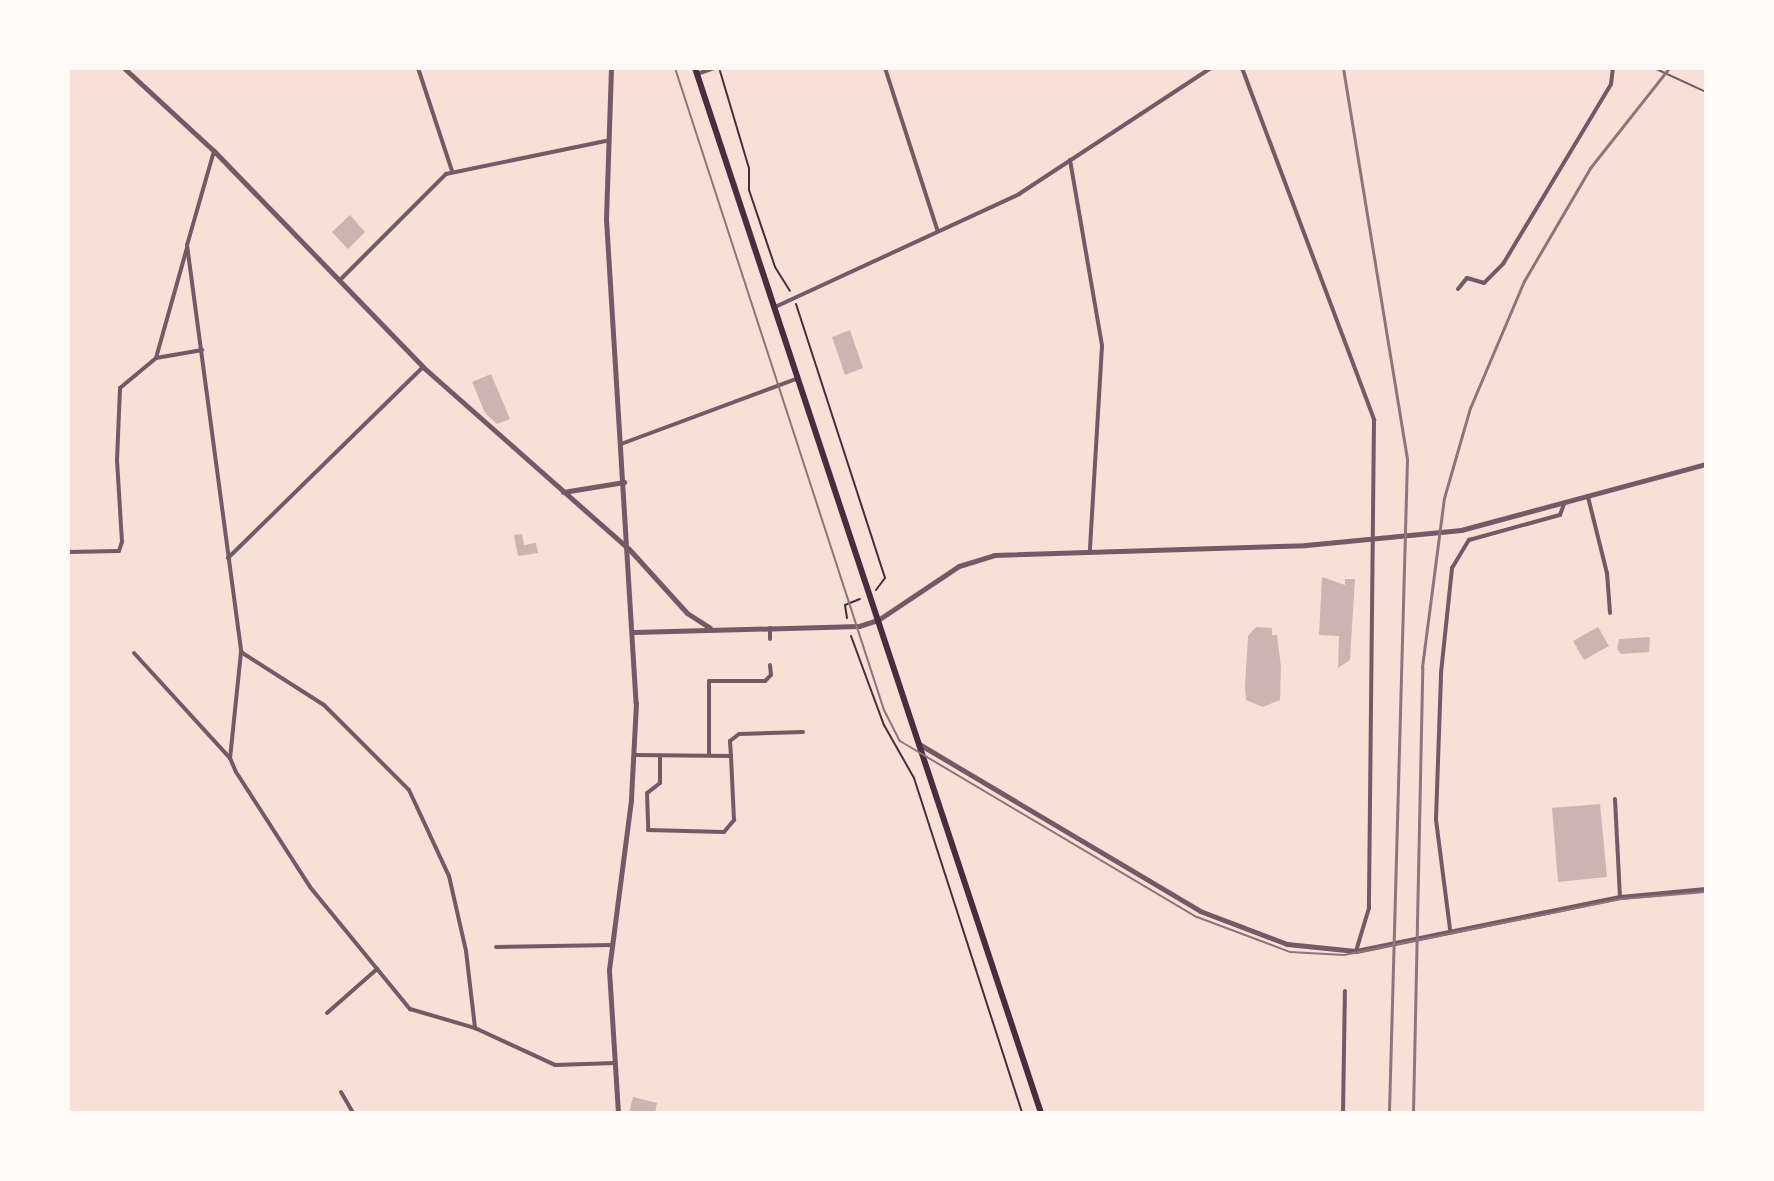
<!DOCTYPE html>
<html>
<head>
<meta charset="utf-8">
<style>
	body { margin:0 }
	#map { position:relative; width:1774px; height:1181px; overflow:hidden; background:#f7e1d7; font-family:"PT Serif",serif }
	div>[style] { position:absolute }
	.building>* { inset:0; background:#ccb4b1 }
	.path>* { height:2px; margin:-1px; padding:0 1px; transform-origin:1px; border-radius:1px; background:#4a2c40 }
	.service>* { height:2px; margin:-1px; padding:0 1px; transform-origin:1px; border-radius:1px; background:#755966 }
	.minor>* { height:4px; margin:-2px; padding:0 2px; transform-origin:2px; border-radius:2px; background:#755966 }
	.tertiary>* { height:5px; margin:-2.5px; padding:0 2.5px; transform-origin:2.5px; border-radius:2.5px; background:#755966 }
	.secondary>* { height:6px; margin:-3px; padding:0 3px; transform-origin:3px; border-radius:3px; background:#4a2c40 }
	.tram>* { height:2px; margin:-1px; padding:0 1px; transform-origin:1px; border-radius:1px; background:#8f747c }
	.rail>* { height:3px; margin:-1.5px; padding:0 1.5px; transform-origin:1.5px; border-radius:1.5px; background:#8f747c }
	span { translate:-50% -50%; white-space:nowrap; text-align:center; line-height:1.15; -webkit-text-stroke:7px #fffaf5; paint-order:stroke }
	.frame { position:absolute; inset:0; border:70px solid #fffaf5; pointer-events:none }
</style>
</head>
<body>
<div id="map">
	<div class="building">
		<div style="clip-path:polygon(350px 215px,365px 232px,348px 249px,332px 232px)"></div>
		<div style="clip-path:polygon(850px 330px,863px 368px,845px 375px,832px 337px)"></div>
		<div style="clip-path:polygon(491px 374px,510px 419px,497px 424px,485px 413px,472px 382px)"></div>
		<div style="clip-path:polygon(522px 534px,524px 545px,536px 543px,538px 553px,518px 556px,514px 535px)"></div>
		<div style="clip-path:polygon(1322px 577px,1345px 585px,1345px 579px,1355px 579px,1350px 660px,1338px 668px,1339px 636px,1319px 635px)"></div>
		<div style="clip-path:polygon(1256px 627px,1272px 628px,1272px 635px,1277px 635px,1281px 667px,1280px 700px,1263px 707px,1246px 700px,1245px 687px,1248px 636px)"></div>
		<div style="clip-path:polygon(1598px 627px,1609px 646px,1584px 660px,1573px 641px)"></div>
		<div style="clip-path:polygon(1650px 637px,1649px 652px,1621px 654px,1617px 649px,1619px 639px)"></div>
		<div style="clip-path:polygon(1600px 804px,1607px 877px,1558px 882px,1552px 808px)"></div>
		<div style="clip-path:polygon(633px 1097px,657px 1103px,655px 1113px,629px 1113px)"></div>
	</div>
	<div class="path">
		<div style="left:720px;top:71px;width:101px;rotate:73.4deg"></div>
		<div style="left:749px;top:168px;width:22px;rotate:90deg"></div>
		<div style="left:749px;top:190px;width:81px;rotate:71.3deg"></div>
		<div style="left:775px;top:267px;width:28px;rotate:58deg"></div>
		<div style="left:796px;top:304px;width:288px;rotate:72deg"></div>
		<div style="left:885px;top:578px;width:15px;rotate:127deg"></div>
		<div style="left:847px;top:618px;width:13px;rotate:-99deg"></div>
		<div style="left:845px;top:605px;width:16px;rotate:-22deg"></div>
		<div style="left:851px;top:636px;width:95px;rotate:69.7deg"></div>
		<div style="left:884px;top:725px;width:61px;rotate:60.5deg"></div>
		<div style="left:914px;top:778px;width:352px;rotate:72.1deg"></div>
	</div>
	<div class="service">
		<div style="left:1654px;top:68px;width:57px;rotate:24.8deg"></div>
	</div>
	<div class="minor">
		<div style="left:418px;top:68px;width:108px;rotate:71.7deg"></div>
		<div style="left:885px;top:68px;width:172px;rotate:72.1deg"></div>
		<div style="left:1242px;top:68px;width:376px;rotate:69.4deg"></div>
		<div style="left:1374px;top:420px;width:488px;rotate:90.6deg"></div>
		<div style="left:1369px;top:908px;width:45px;rotate:106.8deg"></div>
		<div style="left:697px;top:74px;width:18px;rotate:-19deg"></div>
		<div style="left:214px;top:151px;width:98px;rotate:106deg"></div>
		<div style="left:187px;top:245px;width:411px;rotate:82.4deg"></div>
		<div style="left:241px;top:652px;width:107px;rotate:95.9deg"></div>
		<div style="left:230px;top:758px;width:15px;rotate:67deg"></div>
		<div style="left:236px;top:772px;width:137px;rotate:57.2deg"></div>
		<div style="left:310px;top:887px;width:158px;rotate:50.7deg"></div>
		<div style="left:410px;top:1009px;width:68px;rotate:16.3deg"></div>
		<div style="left:475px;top:1028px;width:88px;rotate:24.8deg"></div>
		<div style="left:555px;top:1065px;width:60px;rotate:-1.9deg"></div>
		<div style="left:1070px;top:160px;width:189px;rotate:80.2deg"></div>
		<div style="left:1102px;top:346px;width:204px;rotate:93.4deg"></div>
		<div style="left:340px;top:280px;width:150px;rotate:-45deg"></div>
		<div style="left:446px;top:174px;width:163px;rotate:-11.7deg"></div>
		<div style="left:1458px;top:289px;width:14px;rotate:-51deg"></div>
		<div style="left:1467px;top:278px;width:18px;rotate:16deg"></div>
		<div style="left:1484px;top:283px;width:27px;rotate:-45deg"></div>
		<div style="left:1503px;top:264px;width:210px;rotate:-59deg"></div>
		<div style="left:1611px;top:84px;width:16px;rotate:-83deg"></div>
		<div style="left:775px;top:307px;width:269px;rotate:-24.8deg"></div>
		<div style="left:1019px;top:194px;width:230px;rotate:-33.3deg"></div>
		<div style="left:156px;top:358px;width:114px;rotate:-74.3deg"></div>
		<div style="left:621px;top:444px;width:189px;rotate:-20.4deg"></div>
		<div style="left:1588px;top:497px;width:78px;rotate:76deg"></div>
		<div style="left:1607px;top:573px;width:40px;rotate:85.7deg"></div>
		<div style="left:68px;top:552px;width:51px;rotate:-1.1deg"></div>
		<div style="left:119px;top:551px;width:9px;rotate:-72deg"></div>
		<div style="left:122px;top:542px;width:82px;rotate:-93.5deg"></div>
		<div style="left:117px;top:460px;width:72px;rotate:-87.6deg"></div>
		<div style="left:120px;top:388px;width:47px;rotate:-39.8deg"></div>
		<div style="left:156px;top:358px;width:47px;rotate:-9.9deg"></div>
		<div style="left:228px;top:558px;width:273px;rotate:-44.4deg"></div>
		<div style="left:770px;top:628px;width:11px;rotate:90deg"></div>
		<div style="left:241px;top:652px;width:98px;rotate:32.6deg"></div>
		<div style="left:324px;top:705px;width:120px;rotate:45deg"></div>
		<div style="left:409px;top:790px;width:95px;rotate:65.1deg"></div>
		<div style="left:449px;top:876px;width:77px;rotate:77.2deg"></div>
		<div style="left:466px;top:951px;width:78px;rotate:83.3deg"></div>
		<div style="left:134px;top:653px;width:142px;rotate:47.6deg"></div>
		<div style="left:635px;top:755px;width:96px;rotate:0.6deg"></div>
		<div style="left:731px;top:756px;width:15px;rotate:-94deg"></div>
		<div style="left:730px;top:741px;width:11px;rotate:-38deg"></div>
		<div style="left:739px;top:734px;width:64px;rotate:-1.8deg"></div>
		<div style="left:709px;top:755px;width:74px;rotate:-90deg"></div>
		<div style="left:709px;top:681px;width:56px"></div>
		<div style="left:765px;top:681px;width:8px;rotate:-45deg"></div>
		<div style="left:771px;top:675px;width:10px;rotate:-96deg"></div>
		<div style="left:660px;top:756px;width:27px;rotate:90deg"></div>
		<div style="left:660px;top:783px;width:16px;rotate:142deg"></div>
		<div style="left:647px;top:793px;width:37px;rotate:88deg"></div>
		<div style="left:648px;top:830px;width:76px;rotate:1.5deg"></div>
		<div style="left:724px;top:832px;width:16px;rotate:-50deg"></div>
		<div style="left:734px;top:820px;width:64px;rotate:-92.7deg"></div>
		<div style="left:1615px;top:799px;width:98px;rotate:87.1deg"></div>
		<div style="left:1450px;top:929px;width:111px;rotate:-97.3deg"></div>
		<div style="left:1436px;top:819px;width:146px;rotate:-88deg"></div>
		<div style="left:1441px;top:673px;width:106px;rotate:-84deg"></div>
		<div style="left:1452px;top:568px;width:33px;rotate:-59deg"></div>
		<div style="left:1469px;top:540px;width:94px;rotate:-15.4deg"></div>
		<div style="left:1560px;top:515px;width:12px;rotate:-70deg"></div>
		<div style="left:496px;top:947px;width:116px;rotate:-1deg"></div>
		<div style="left:327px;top:1013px;width:67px;rotate:-41.3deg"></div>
		<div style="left:341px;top:1092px;width:24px;rotate:60deg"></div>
		<div style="left:1343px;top:1113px;width:122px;rotate:-89.1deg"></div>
	</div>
	<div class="tertiary">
		<div style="left:124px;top:68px;width:122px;rotate:42.7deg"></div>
		<div style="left:214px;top:151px;width:301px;rotate:45.9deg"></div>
		<div style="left:423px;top:367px;width:275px;rotate:41.5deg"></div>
		<div style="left:629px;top:549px;width:86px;rotate:47.8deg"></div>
		<div style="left:687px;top:613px;width:27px;rotate:33deg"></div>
		<div style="left:611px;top:68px;width:151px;rotate:91.9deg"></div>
		<div style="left:606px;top:219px;width:485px;rotate:86.5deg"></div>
		<div style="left:636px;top:703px;width:97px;rotate:93deg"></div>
		<div style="left:631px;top:800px;width:171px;rotate:97.4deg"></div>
		<div style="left:609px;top:970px;width:143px;rotate:86.4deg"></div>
		<div style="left:563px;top:492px;width:62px;rotate:-9.3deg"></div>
		<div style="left:634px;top:632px;width:225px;rotate:-1.5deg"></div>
		<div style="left:859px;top:626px;width:20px;rotate:-18deg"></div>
		<div style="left:878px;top:620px;width:97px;rotate:-33.7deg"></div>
		<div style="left:959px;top:566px;width:37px;rotate:-17deg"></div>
		<div style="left:994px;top:555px;width:312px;rotate:-1.8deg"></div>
		<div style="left:1306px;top:545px;width:156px;rotate:-5.5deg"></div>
		<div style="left:1461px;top:530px;width:254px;rotate:-15.1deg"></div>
		<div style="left:919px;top:744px;width:327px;rotate:30.7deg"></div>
		<div style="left:1200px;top:911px;width:93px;rotate:20.8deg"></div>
		<div style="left:1287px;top:944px;width:69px;rotate:5.8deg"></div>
		<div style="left:1356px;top:951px;width:269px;rotate:-11.6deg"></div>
		<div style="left:1620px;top:897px;width:86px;rotate:-5.3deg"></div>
	</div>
	<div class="secondary">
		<div style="left:695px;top:68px;width:1101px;rotate:71.68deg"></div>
	</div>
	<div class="tram">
		<div style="left:675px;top:68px;width:675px;rotate:71.97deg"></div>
		<div style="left:884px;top:710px;width:35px;rotate:63deg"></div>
		<div style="left:900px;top:741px;width:345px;rotate:30.7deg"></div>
		<div style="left:1197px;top:917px;width:99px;rotate:20.6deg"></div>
		<div style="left:1290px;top:952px;width:54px;rotate:3.2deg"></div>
		<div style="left:1344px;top:955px;width:283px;rotate:-11.4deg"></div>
		<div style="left:1621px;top:899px;width:85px;rotate:-4.7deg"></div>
	</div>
	<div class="rail">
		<div style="left:1343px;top:68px;width:396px;rotate:80.7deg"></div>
		<div style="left:1407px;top:459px;width:654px;rotate:91.58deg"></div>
		<div style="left:1413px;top:1113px;width:446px;rotate:-88.8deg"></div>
		<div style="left:1422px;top:667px;width:170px;rotate:-82.6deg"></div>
		<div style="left:1444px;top:498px;width:94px;rotate:-73.9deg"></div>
		<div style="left:1470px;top:408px;width:138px;rotate:-67deg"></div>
		<div style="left:1524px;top:281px;width:131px;rotate:-59.7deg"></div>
		<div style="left:1590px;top:168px;width:127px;rotate:-51.7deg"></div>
	</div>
	<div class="frame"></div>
</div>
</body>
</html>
